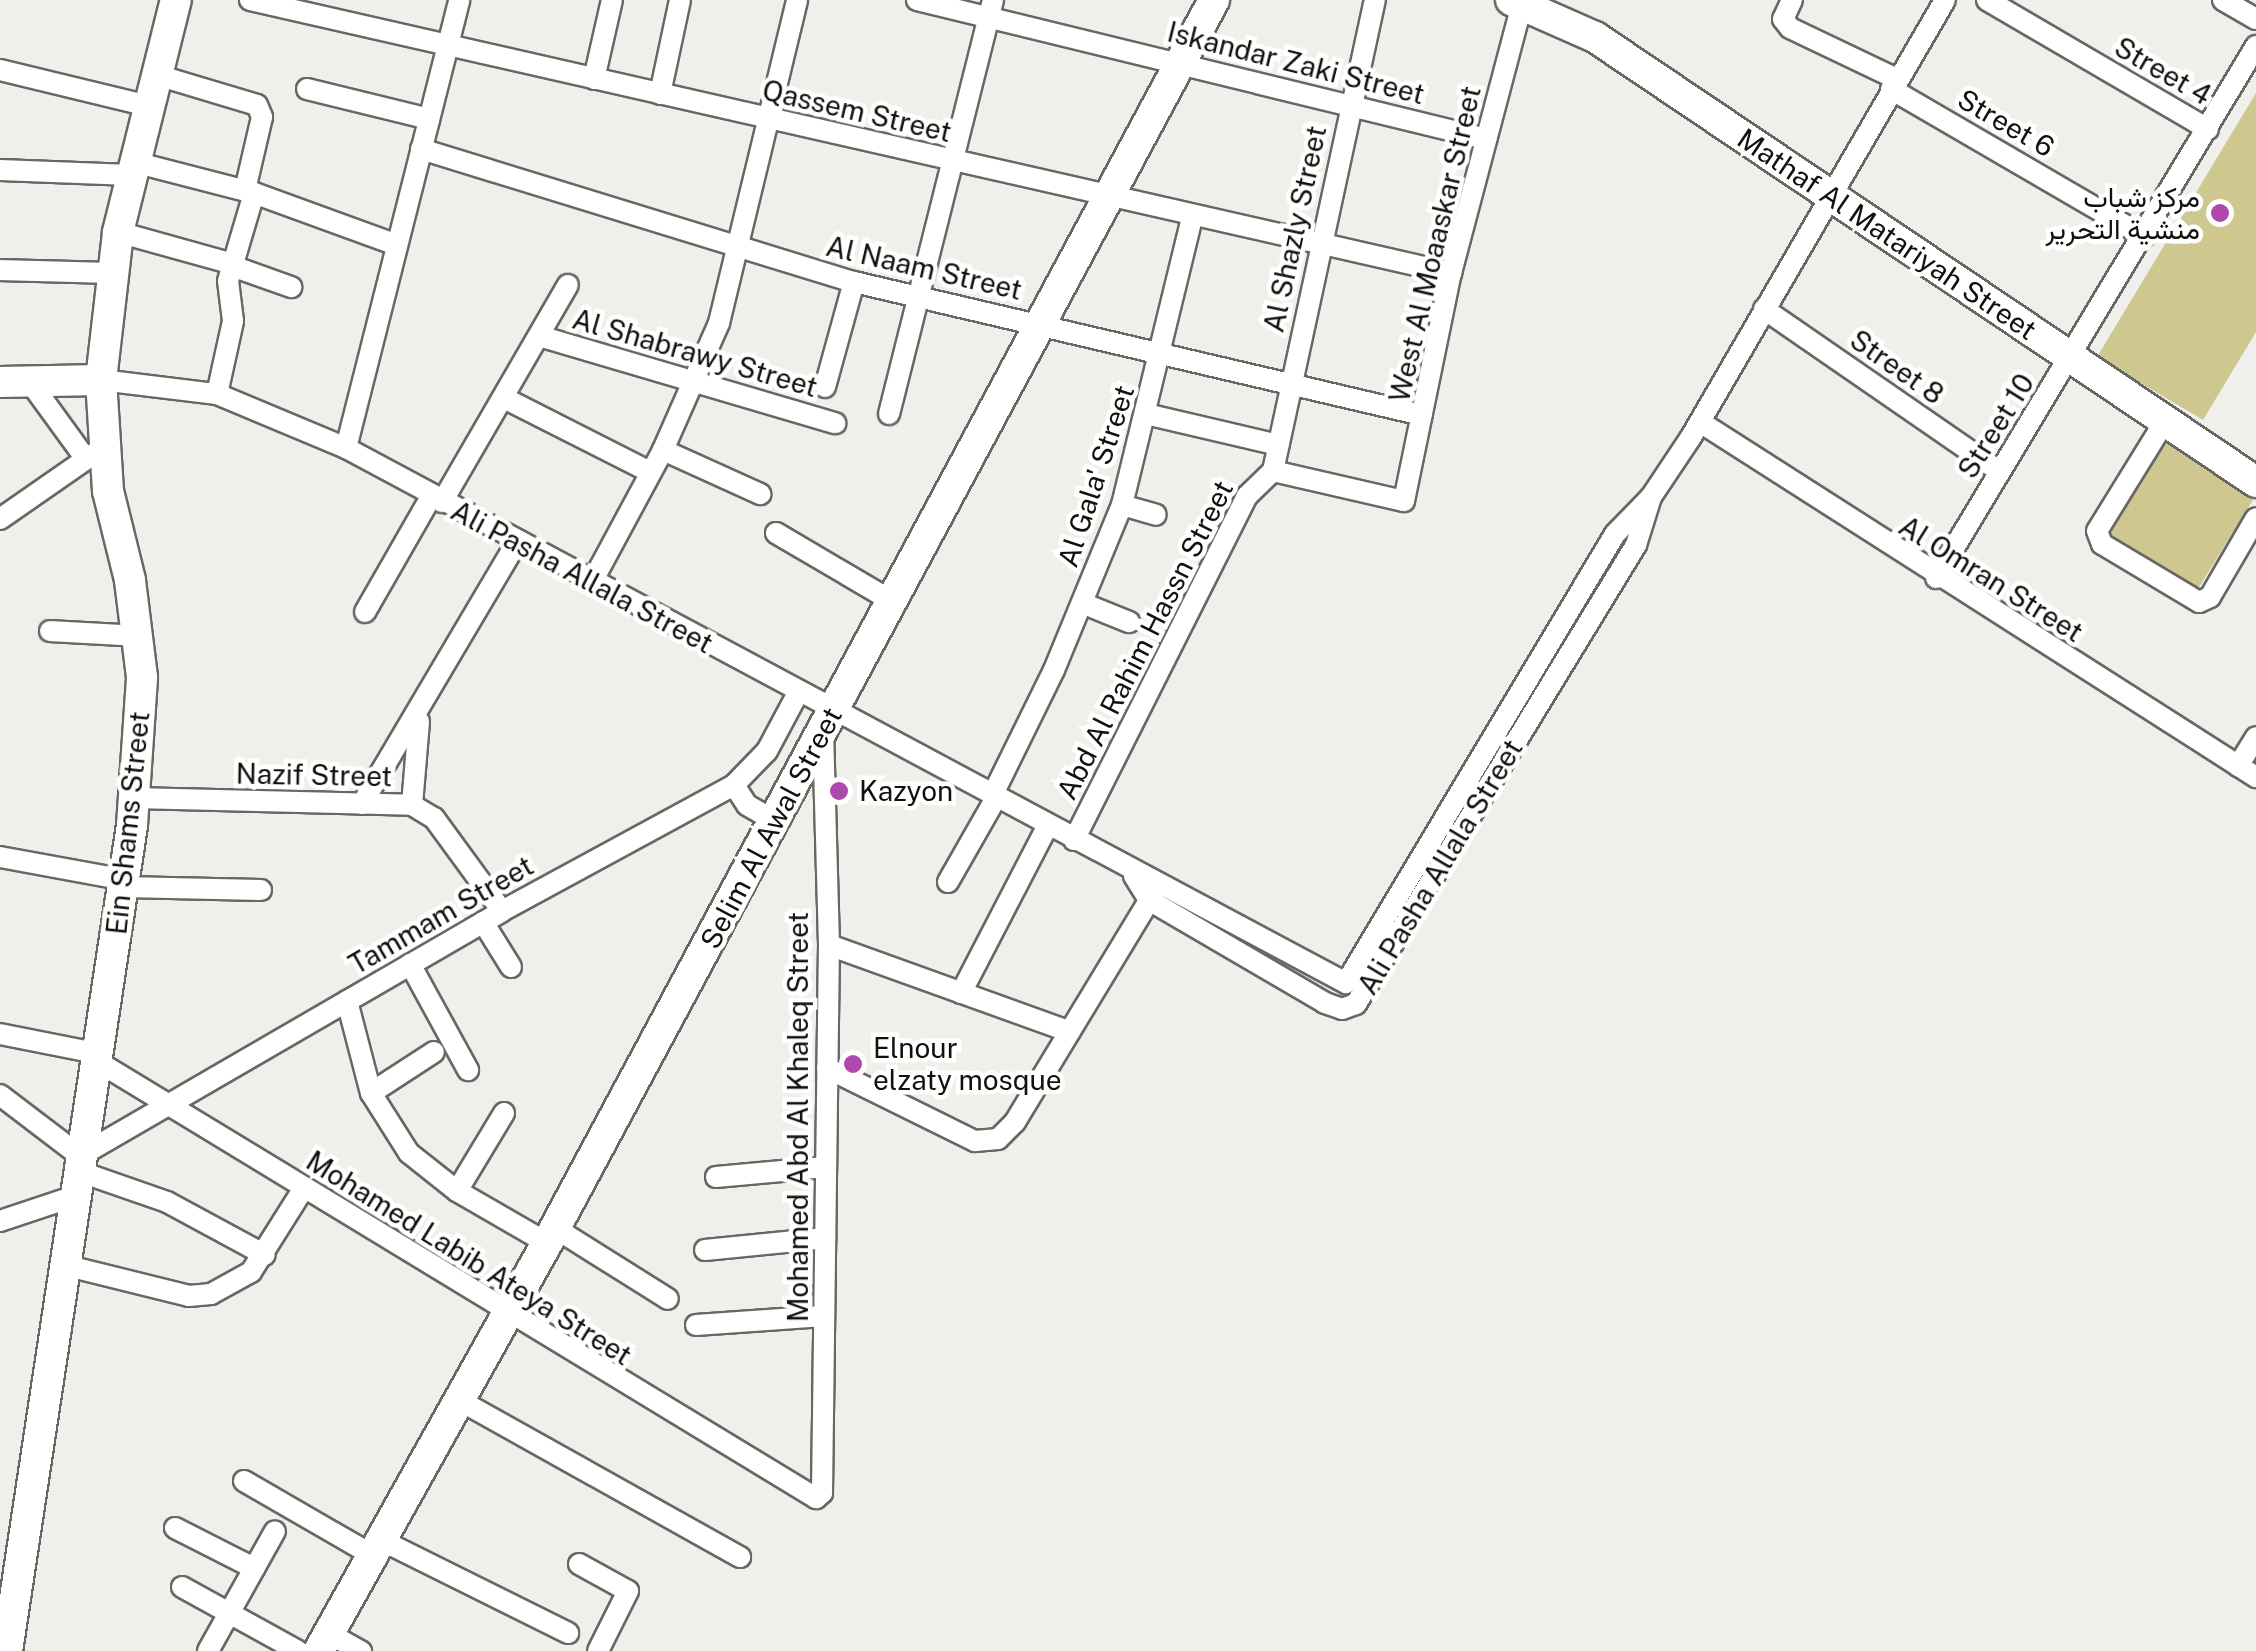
<!DOCTYPE html>
<html>
<head>
<meta charset="utf-8">
<style>
	body { margin:0 }
	#map { position:relative; width:2256px; height:1651px; overflow:hidden; background:#efefec; font-family:"Public Sans",Vazirmatn,sans-serif }
	div>[style] { position:absolute }
	.green>* { inset:0; background:#cec78f }
	.roads { filter:drop-shadow(2px 0 #676764) drop-shadow(-2px 0 #676764) drop-shadow(0 2px #676764) drop-shadow(0 -2px #676764) }
	.street>* { height:20px; margin:-10px; padding:0 10px; transform-origin:10px; border-radius:10px; background:#fff }
	.secondary>* { height:30px; margin:-15px; padding:0 15px; transform-origin:15px; border-radius:15px; background:#fff }
	.dots>* { width:28px; height:28px; translate:-50% -50%; box-sizing:border-box; border:5px solid #fffffe; border-radius:50% }
	span { translate:-50% -50%; white-space:nowrap; text-align:center; line-height:1.15; -webkit-text-stroke:9px #fffffe; paint-order:stroke }
	.street-label { font-size:28px; color:#10100f }
	.poi-label { font-size:28px; color:#10100f }
	.right { translate:-100% -50%; text-align:right }
	.left { translate:0 -50%; text-align:left }
</style>
</head>
<body>
<div id="map">
	<div class="green">
		<div style="clip-path:polygon(2256px 93px,2256px 332px,2203px 420px,2097px 357px)"></div>
		<div style="clip-path:polygon(2162px 440px,2253px 500px,2196px 592px,2102px 534px)"></div>
	</div>
	<div class="roads">
		<div class="street">
			<div style="left:250px;top:0;width:1232px;rotate:12.81deg"></div>
			<div style="left:917px;top:0;width:586px;rotate:13.73deg"></div>
			<div style="left:1792px;top:0;width:21px;rotate:115deg"></div>
			<div style="left:1783px;top:19px;width:11px;rotate:52deg"></div>
			<div style="left:1790px;top:28px;width:119px;rotate:25.5deg"></div>
			<div style="left:1987px;top:0;width:256px;rotate:30.3deg"></div>
			<div style="left:2223px;top:0;width:38px;rotate:30deg"></div>
			<div style="left:0;top:70px;width:153px;rotate:13.6deg"></div>
			<div style="left:157px;top:75px;width:104px;rotate:16.7deg"></div>
			<div style="left:257px;top:105px;width:13px;rotate:67deg"></div>
			<div style="left:262px;top:117px;width:75px;rotate:103.1deg"></div>
			<div style="left:594px;top:79px;width:81px;rotate:-77.2deg"></div>
			<div style="left:307px;top:89px;width:126px;rotate:13.8deg"></div>
			<div style="left:1891px;top:89px;width:293px;rotate:30.2deg"></div>
			<div style="left:660px;top:94px;width:96px;rotate:-78deg"></div>
			<div style="left:421px;top:149px;width:453px;rotate:17.1deg"></div>
			<div style="left:854px;top:282px;width:583px;rotate:13.18deg"></div>
			<div style="left:134px;top:162px;width:124px;rotate:14.5deg"></div>
			<div style="left:254px;top:193px;width:152px;rotate:20deg"></div>
			<div style="left:0;top:170px;width:131px;rotate:2.2deg"></div>
			<div style="left:118px;top:232px;width:119px;rotate:15.5deg"></div>
			<div style="left:232px;top:266px;width:63px;rotate:19.6deg"></div>
			<div style="left:0;top:270px;width:112px;rotate:1.5deg"></div>
			<div style="left:1764px;top:309px;width:285px;rotate:34.6deg"></div>
			<div style="left:539px;top:336px;width:309px;rotate:16.4deg"></div>
			<div style="left:101px;top:380px;width:117px;rotate:6.9deg"></div>
			<div style="left:217px;top:394px;width:140px;rotate:22.7deg"></div>
			<div style="left:346px;top:448px;width:1134px;rotate:28.15deg"></div>
			<div style="left:1346px;top:983px;width:523px;rotate:-59.07deg"></div>
			<div style="left:1615px;top:534px;width:52px;rotate:-45.8deg"></div>
			<div style="left:1651px;top:497px;width:72px;rotate:-56.3deg"></div>
			<div style="left:1691px;top:437px;width:505px;rotate:-59.83deg"></div>
			<div style="left:30px;top:382px;width:95px;rotate:54deg"></div>
			<div style="left:825px;top:387px;width:109px;rotate:-74.6deg"></div>
			<div style="left:217px;top:394px;width:75px;rotate:-77.6deg"></div>
			<div style="left:233px;top:321px;width:40px;rotate:-97.1deg"></div>
			<div style="left:228px;top:281px;width:92px;rotate:-73.5deg"></div>
			<div style="left:504px;top:398px;width:164px;rotate:26.9deg"></div>
			<div style="left:889px;top:414px;width:427px;rotate:-75.9deg"></div>
			<div style="left:1146px;top:414px;width:136px;rotate:13.2deg"></div>
			<div style="left:2165px;top:421px;width:129px;rotate:121.7deg"></div>
			<div style="left:2097px;top:531px;width:14px;rotate:69deg"></div>
			<div style="left:2102px;top:544px;width:113px;rotate:30.9deg"></div>
			<div style="left:2199px;top:602px;width:12px;rotate:-24deg"></div>
			<div style="left:2210px;top:597px;width:91px;rotate:-59.8deg"></div>
			<div style="left:1700px;top:422px;width:660px;rotate:32.56deg"></div>
			<div style="left:346px;top:448px;width:462px;rotate:-75.8deg"></div>
			<div style="left:663px;top:450px;width:107px;rotate:24.4deg"></div>
			<div style="left:1273px;top:471px;width:134px;rotate:12.9deg"></div>
			<div style="left:1404px;top:501px;width:233px;rotate:-78.4deg"></div>
			<div style="left:1451px;top:273px;width:282px;rotate:-75.2deg"></div>
			<div style="left:1273px;top:471px;width:482px;rotate:-77.8deg"></div>
			<div style="left:442px;top:502px;width:251px;rotate:-59.9deg"></div>
			<div style="left:1122px;top:505px;width:35px;rotate:16deg"></div>
			<div style="left:0;top:519px;width:124px;rotate:-34.8deg"></div>
			<div style="left:776px;top:533px;width:134px;rotate:30.4deg"></div>
			<div style="left:1936px;top:578px;width:621px;rotate:-58.97deg"></div>
			<div style="left:592px;top:582px;width:150px;rotate:-61.7deg"></div>
			<div style="left:663px;top:450px;width:139px;rotate:-66.2deg"></div>
			<div style="left:719px;top:323px;width:332px;rotate:-76.4deg"></div>
			<div style="left:1082px;top:603px;width:51px;rotate:22deg"></div>
			<div style="left:365px;top:612px;width:135px;rotate:-60.2deg"></div>
			<div style="left:50px;top:631px;width:89px;rotate:3.2deg"></div>
			<div style="left:2238px;top:766px;width:34px;rotate:-58deg"></div>
			<div style="left:734px;top:785px;width:24px;rotate:57deg"></div>
			<div style="left:747px;top:805px;width:32px;rotate:30deg"></div>
			<div style="left:993px;top:794px;width:138px;rotate:-63.8deg"></div>
			<div style="left:1054px;top:670px;width:178px;rotate:-67.6deg"></div>
			<div style="left:1122px;top:505px;width:295px;rotate:-76.3deg"></div>
			<div style="left:134px;top:798px;width:278px;rotate:1.4deg"></div>
			<div style="left:412px;top:805px;width:26px;rotate:31deg"></div>
			<div style="left:434px;top:818px;width:115px;rotate:53.8deg"></div>
			<div style="left:362px;top:804px;width:304px;rotate:-59.4deg"></div>
			<div style="left:412px;top:805px;width:84px;rotate:-85.2deg"></div>
			<div style="left:1074px;top:840px;width:385px;rotate:-63.3deg"></div>
			<div style="left:1247px;top:496px;width:36px;rotate:-44deg"></div>
			<div style="left:0;top:857px;width:127px;rotate:10.4deg"></div>
			<div style="left:1134px;top:876px;width:28px;rotate:58deg"></div>
			<div style="left:1149px;top:900px;width:204px;rotate:30.3deg"></div>
			<div style="left:1325px;top:1003px;width:18px;rotate:19deg"></div>
			<div style="left:1342px;top:1009px;width:15px;rotate:-20deg"></div>
			<div style="left:1356px;top:1004px;width:538px;rotate:-58.62deg"></div>
			<div style="left:1636px;top:545px;width:50px;rotate:-72.6deg"></div>
			<div style="left:948px;top:882px;width:99px;rotate:-60.3deg"></div>
			<div style="left:124px;top:887px;width:137px;rotate:1.3deg"></div>
			<div style="left:483px;top:922px;width:53px;rotate:58.1deg"></div>
			<div style="left:829px;top:945px;width:256px;rotate:19.8deg"></div>
			<div style="left:410px;top:964px;width:121px;rotate:61.3deg"></div>
			<div style="left:961px;top:993px;width:189px;rotate:-62.6deg"></div>
			<div style="left:347px;top:1001px;width:95px;rotate:75.4deg"></div>
			<div style="left:371px;top:1093px;width:71px;rotate:57.7deg"></div>
			<div style="left:409px;top:1153px;width:61px;rotate:38.4deg"></div>
			<div style="left:457px;top:1191px;width:104px;rotate:30deg"></div>
			<div style="left:0;top:1034px;width:98px;rotate:11.2deg"></div>
			<div style="left:95px;top:1060px;width:844px;rotate:31.28deg"></div>
			<div style="left:816px;top:1498px;width:8px;rotate:-40deg"></div>
			<div style="left:822px;top:1493px;width:548px;rotate:-89.27deg"></div>
			<div style="left:829px;top:945px;width:212px;rotate:-91.6deg"></div>
			<div style="left:827px;top:1068px;width:165px;rotate:26.3deg"></div>
			<div style="left:975px;top:1141px;width:23px;rotate:-5deg"></div>
			<div style="left:998px;top:1139px;width:24px;rotate:-45deg"></div>
			<div style="left:1015px;top:1122px;width:270px;rotate:-58.8deg"></div>
			<div style="left:371px;top:1093px;width:75px;rotate:-33.1deg"></div>
			<div style="left:0;top:1095px;width:101px;rotate:37.3deg"></div>
			<div style="left:80px;top:1156px;width:488px;rotate:-30.1deg"></div>
			<div style="left:502px;top:911px;width:264px;rotate:-28.5deg"></div>
			<div style="left:734px;top:785px;width:47px;rotate:-45.9deg"></div>
			<div style="left:767px;top:751px;width:66px;rotate:-61.9deg"></div>
			<div style="left:78px;top:1171px;width:94px;rotate:19.2deg"></div>
			<div style="left:167px;top:1202px;width:111px;rotate:28.4deg"></div>
			<div style="left:716px;top:1177px;width:110px;rotate:-5.2deg"></div>
			<div style="left:457px;top:1191px;width:91px;rotate:-58.9deg"></div>
			<div style="left:0;top:1221px;width:79px;rotate:-18.4deg"></div>
			<div style="left:555px;top:1228px;width:133px;rotate:32.1deg"></div>
			<div style="left:705px;top:1250px;width:121px;rotate:-5.7deg"></div>
			<div style="left:64px;top:1265px;width:129px;rotate:13.9deg"></div>
			<div style="left:189px;top:1296px;width:22px;rotate:-5deg"></div>
			<div style="left:211px;top:1294px;width:46px;rotate:-28.8deg"></div>
			<div style="left:251px;top:1272px;width:99px;rotate:-57.8deg"></div>
			<div style="left:696px;top:1325px;width:128px;rotate:-4deg"></div>
			<div style="left:459px;top:1400px;width:322px;rotate:29.2deg"></div>
			<div style="left:244px;top:1481px;width:148px;rotate:30deg"></div>
			<div style="left:175px;top:1528px;width:89px;rotate:26.9deg"></div>
			<div style="left:381px;top:1540px;width:209px;rotate:26.4deg"></div>
			<div style="left:579px;top:1564px;width:56px;rotate:28.9deg"></div>
			<div style="left:628px;top:1591px;width:67px;rotate:116.6deg"></div>
			<div style="left:182px;top:1587px;width:132px;rotate:28.9deg"></div>
			<div style="left:328px;top:1633px;width:38px;rotate:29deg"></div>
			<div style="left:208px;top:1651px;width:137px;rotate:-60.8deg"></div>
		</div>
		<div class="secondary">
			<div style="left:1511px;top:0;width:92px;rotate:23.8deg"></div>
			<div style="left:1595px;top:37px;width:797px;rotate:33.95deg"></div>
			<div style="left:0;top:382px;width:101px;rotate:-1.1deg"></div>
			<div style="left:7px;top:1651px;width:835px;rotate:-81.39deg"></div>
			<div style="left:132px;top:825px;width:148px;rotate:-86.1deg"></div>
			<div style="left:142px;top:677px;width:98px;rotate:-97.1deg"></div>
			<div style="left:130px;top:580px;width:92px;rotate:-103.9deg"></div>
			<div style="left:108px;top:491px;width:111px;rotate:-93.6deg"></div>
			<div style="left:101px;top:380px;width:149px;rotate:-83.4deg"></div>
			<div style="left:118px;top:232px;width:239px;rotate:-76deg"></div>
			<div style="left:319px;top:1651px;width:484px;rotate:-60.8deg"></div>
			<div style="left:555px;top:1228px;width:1394px;rotate:-61.78deg"></div>
		</div>
	</div>
	<div class="dots">
		<div style="left:2220px;top:213px;background:#ac48ae"></div>
		<div style="left:839px;top:791px;background:#ac48ae"></div>
		<div style="left:853px;top:1064px;background:#ac48ae"></div>
	</div>
	<div class="street-label">
		<span style="left:1296px;top:63px;rotate:14deg">Iskandar Zaki Street</span>
		<span style="left:2163px;top:71px;rotate:30deg">Street 4</span>
		<span style="left:857px;top:111px;rotate:13deg">Qassem Street</span>
		<span style="left:2006px;top:123px;rotate:30deg">Street 6</span>
		<span style="left:1295px;top:229px;rotate:-78deg">Al Shazly Street</span>
		<span style="left:1887px;top:234px;rotate:34deg">Mathaf Al Matariyah Street</span>
		<span style="left:1435px;top:244px;rotate:-77deg">West Al Moaaskar Street</span>
		<span style="left:924px;top:268px;rotate:13deg">Al Naam Street</span>
		<span style="left:695px;top:353px;rotate:16deg">Al Shabrawy Street</span>
		<span style="left:1897px;top:367px;rotate:35deg">Street 8</span>
		<span style="left:1996px;top:426px;rotate:-58deg">Street 10</span>
		<span style="left:1096px;top:476px;rotate:-72deg">Al Gala' Street</span>
		<span style="left:582px;top:577px;rotate:28deg">Ali Pasha Allala Street</span>
		<span style="left:1991px;top:579px;rotate:32deg">Al Omran Street</span>
		<span style="left:1145px;top:640px;rotate:-63deg">Abd Al Rahim Hassn Street</span>
		<span style="left:314px;top:775px;rotate:1deg">Nazif Street</span>
		<span style="left:128px;top:823px;rotate:-84deg">Ein Shams Street</span>
		<span style="left:771px;top:828px;rotate:-62deg">Selim Al Awal Street</span>
		<span style="left:1440px;top:867px;rotate:-59deg">Ali Pasha Allala Street</span>
		<span style="left:441px;top:915px;rotate:-30deg">Tammam Street</span>
		<span style="left:798px;top:1117px;rotate:-90deg">Mohamed Abd Al Khaleq Street</span>
		<span style="left:469px;top:1258px;rotate:32deg">Mohamed Labib Ateya Street</span>
	</div>
	<div class="poi-label">
		<span class="right" style="left:2200px;top:213px">مركز شباب<br>منشية التحرير</span>
		<span class="left" style="left:859px;top:791px">Kazyon</span>
		<span class="left" style="left:873px;top:1064px">Elnour<br>elzaty mosque</span>
	</div>
</div>
</body>
</html>
